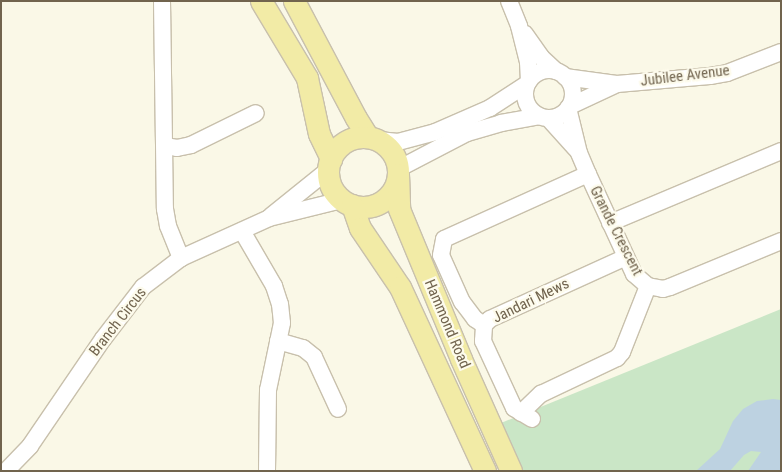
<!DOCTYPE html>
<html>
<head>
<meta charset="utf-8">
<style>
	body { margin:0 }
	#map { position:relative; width:782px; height:472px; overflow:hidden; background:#faf8e7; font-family:"Roboto Condensed",sans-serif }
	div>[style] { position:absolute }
	.green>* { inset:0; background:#cae6c6 }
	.water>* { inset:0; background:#bdd2e1 }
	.roads { filter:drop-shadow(1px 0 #c8c0ac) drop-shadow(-1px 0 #c8c0ac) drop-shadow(0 1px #c8c0ac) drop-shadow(0 -1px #c8c0ac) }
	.minor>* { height:16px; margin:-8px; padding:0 8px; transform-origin:8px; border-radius:8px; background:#fff }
	.minor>.ring { margin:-8px; padding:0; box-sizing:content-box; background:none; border:16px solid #fff; border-radius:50% }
	.major>* { height:21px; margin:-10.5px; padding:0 10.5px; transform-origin:10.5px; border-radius:10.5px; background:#f2eba6 }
	.major>.ring { margin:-10.5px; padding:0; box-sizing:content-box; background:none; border:21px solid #f2eba6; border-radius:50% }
	span { translate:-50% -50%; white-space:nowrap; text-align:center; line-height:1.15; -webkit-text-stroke:4.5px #fdfbec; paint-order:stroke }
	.street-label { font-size:15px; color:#71644e }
	.frame { position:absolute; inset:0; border:2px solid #71644e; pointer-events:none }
</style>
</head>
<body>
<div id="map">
	<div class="green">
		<div style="clip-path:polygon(781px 309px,781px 471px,520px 471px,501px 423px)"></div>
	</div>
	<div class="water">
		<div style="clip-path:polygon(773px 399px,781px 400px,781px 471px,748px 471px,761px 452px,751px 451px,744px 455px,730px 471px,696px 471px,720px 449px,733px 421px,743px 409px,757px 401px)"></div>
	</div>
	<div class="roads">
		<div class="minor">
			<div style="left:162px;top:1px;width:208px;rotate:89.2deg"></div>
			<div style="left:165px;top:209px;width:17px;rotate:80deg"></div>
			<div style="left:168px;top:226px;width:35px;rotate:68deg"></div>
			<div style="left:509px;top:1px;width:27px;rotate:68deg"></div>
			<div style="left:519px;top:26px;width:37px;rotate:76deg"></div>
			<div style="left:528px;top:62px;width:19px;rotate:87deg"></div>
			<div style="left:525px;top:34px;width:28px;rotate:55deg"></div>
			<div style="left:541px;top:57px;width:21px;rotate:43deg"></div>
			<div class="ring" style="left:525px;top:70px;width:32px;height:32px"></div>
			<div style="left:565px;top:77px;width:52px;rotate:7.7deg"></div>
			<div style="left:617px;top:84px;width:93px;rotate:-4.9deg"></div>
			<div style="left:710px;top:76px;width:17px;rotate:-10deg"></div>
			<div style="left:727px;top:73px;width:58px;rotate:-21.3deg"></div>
			<div style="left:570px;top:106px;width:52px;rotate:-25.1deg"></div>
			<div style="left:568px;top:108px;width:46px;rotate:76.3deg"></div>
			<div style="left:579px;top:153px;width:23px;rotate:67deg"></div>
			<div style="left:588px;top:174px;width:110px;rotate:65.3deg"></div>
			<div style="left:634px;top:274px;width:18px;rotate:41deg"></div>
			<div style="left:648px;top:286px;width:15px;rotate:11deg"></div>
			<div style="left:663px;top:289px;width:7px;rotate:-16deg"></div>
			<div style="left:670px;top:287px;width:120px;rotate:-22.5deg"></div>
			<div style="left:548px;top:118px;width:42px;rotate:47.9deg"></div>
			<div style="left:379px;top:140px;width:19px;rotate:6deg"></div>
			<div style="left:398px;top:142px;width:38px;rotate:-15deg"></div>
			<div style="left:435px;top:132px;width:60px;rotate:-23.6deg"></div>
			<div style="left:490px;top:108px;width:44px;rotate:-33deg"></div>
			<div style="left:165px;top:146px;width:12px;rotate:9deg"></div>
			<div style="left:177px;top:148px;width:14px;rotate:-12deg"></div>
			<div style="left:191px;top:145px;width:72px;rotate:-26.2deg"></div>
			<div style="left:398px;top:169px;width:78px;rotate:-27.6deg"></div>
			<div style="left:467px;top:133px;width:35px;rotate:-16deg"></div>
			<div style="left:501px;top:123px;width:39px;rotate:-10deg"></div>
			<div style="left:271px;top:216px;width:73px;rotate:-38.9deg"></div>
			<div style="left:610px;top:223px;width:186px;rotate:-22.8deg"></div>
			<div style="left:242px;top:231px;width:64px;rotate:59.8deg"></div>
			<div style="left:274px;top:286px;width:19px;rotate:72deg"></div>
			<div style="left:280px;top:304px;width:19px;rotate:84deg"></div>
			<div style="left:282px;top:323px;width:68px;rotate:101.8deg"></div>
			<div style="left:268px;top:390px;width:81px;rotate:90.7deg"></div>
			<div style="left:484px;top:325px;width:11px;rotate:-146deg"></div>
			<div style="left:475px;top:319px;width:21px;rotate:-127deg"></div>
			<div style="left:462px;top:302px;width:51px;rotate:-114.1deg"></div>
			<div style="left:441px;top:255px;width:16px;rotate:-79deg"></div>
			<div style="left:444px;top:239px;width:158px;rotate:-24.3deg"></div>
			<div style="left:278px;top:341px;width:26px;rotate:16deg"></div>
			<div style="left:303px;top:348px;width:14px;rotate:39deg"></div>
			<div style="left:314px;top:357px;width:57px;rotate:65.2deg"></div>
			<div style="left:521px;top:413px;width:28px;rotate:-44deg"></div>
			<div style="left:541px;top:394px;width:84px;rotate:-25.3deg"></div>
			<div style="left:617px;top:358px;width:8px;rotate:-50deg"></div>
			<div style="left:622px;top:352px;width:71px;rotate:-68.5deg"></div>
			<div style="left:532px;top:419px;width:21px;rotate:-149deg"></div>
			<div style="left:514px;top:408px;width:74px;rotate:-114.8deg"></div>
			<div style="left:483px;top:341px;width:16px;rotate:-86deg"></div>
			<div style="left:484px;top:325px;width:8px;rotate:-45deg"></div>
			<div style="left:490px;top:319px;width:149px;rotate:-24.5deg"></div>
			<div style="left:6px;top:471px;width:35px;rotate:-46deg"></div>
			<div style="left:30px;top:446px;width:130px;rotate:-55.7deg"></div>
			<div style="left:103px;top:339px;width:66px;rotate:-52.4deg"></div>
			<div style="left:143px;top:287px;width:48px;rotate:-37.3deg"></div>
			<div style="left:181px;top:258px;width:97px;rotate:-24.4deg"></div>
			<div style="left:269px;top:218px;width:75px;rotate:-13.9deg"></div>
		</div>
		<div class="major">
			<div style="left:261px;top:1px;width:90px;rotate:59.1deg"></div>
			<div style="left:307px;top:78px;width:57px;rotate:77.9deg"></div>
			<div style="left:319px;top:134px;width:28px;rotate:64deg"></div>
			<div style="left:294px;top:1px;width:132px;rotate:62.1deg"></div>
			<div style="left:356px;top:118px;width:22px;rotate:58deg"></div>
			<div class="ring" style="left:328px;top:137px;width:49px;height:49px"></div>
			<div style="left:398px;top:174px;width:35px;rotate:88deg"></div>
			<div style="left:399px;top:209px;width:162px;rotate:67.5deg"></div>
			<div style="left:461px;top:359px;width:123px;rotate:65.9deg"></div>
			<div style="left:352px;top:205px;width:24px;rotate:71deg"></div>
			<div style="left:360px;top:228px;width:71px;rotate:55.9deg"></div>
			<div style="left:400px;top:287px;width:203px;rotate:65.2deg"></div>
		</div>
	</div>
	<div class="street-label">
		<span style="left:685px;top:76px;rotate:-7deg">Jubilee Avenue</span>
		<span style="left:616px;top:231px;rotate:63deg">Grande Crescent</span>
		<span style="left:531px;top:301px;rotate:-26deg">Jandari Mews</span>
		<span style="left:118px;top:322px;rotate:-52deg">Branch Circus</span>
		<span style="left:447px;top:324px;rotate:67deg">Hammond Road</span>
	</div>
	<div class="frame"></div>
</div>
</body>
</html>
